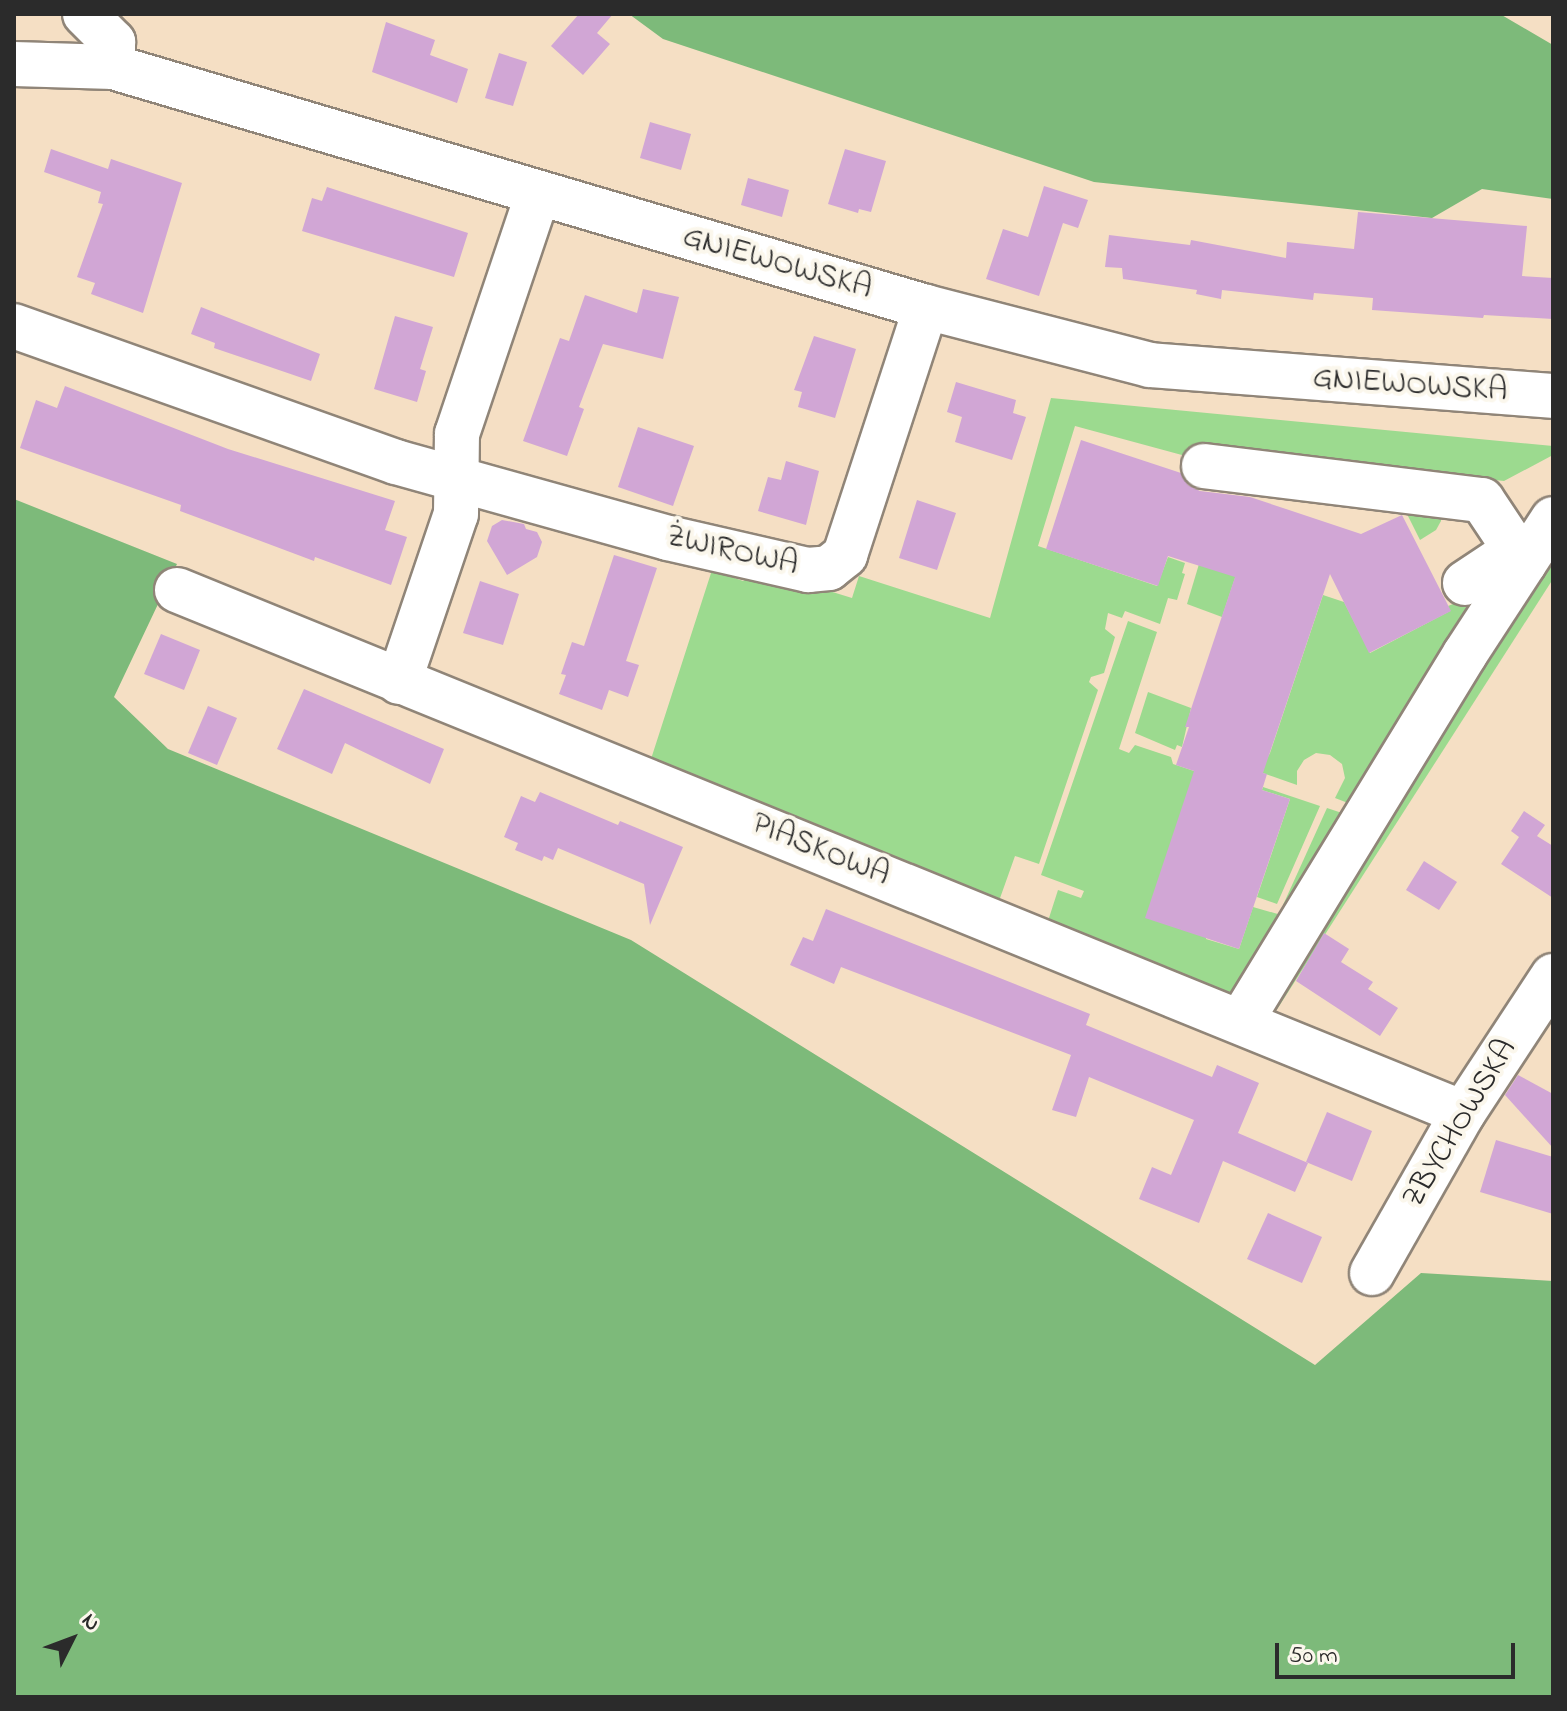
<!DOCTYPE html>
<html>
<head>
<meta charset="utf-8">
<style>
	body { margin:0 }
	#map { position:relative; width:1567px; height:1711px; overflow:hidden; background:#f5dfc4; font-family:"Indie Flower",sans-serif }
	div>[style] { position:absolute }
	.green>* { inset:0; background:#9cda8f }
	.forest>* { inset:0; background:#7dba7a }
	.building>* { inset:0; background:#d1a6d5 }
	.roads { filter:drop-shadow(2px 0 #908578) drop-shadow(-2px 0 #908578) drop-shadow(0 2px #908578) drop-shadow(0 -2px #908578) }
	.minor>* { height:44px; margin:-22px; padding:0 22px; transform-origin:22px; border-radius:22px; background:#fff }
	span { translate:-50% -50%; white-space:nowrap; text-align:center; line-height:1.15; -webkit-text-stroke:8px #fbf7ec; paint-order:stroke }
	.street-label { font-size:32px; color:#2b2b2b }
	.frame { position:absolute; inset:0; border:16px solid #2b2b2b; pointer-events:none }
	.north { position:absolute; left:32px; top:1599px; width:80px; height:80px; -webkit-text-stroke:6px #fbf7ec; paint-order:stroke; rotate:48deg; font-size:22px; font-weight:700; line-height:32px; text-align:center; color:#2b2b2b }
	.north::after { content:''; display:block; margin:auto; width:28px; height:36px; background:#2b2b2b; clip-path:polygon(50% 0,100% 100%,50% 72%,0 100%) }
	.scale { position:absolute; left:1275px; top:1643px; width:240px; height:36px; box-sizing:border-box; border:4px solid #2b2b2b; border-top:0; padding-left:10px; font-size:24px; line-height:28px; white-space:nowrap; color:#2b2b2b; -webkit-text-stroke:6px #fbf7ec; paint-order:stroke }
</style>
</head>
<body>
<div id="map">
	<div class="green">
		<div style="clip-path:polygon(1051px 398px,1553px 446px,1553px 455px,1504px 481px,1209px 449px,1204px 461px,1075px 426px,1038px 546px,1157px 586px,1168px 557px,1185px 563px,1182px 573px,1185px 574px,1177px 600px,1168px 598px,1160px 624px,1125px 611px,1122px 618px,1108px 613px,1105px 629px,1115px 637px,1104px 673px,1091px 677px,1089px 682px,1098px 690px,1039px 864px,1015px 856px,999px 901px,651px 759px,712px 570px,743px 581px,761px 570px,852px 598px,859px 576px,990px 618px)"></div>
		<div style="clip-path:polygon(1404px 508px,1441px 515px,1441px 521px,1436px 530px,1420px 540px)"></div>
		<div style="clip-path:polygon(1202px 554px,1239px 566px,1222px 617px,1187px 604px)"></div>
		<div style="clip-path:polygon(1553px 555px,1553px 579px,1274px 1014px,1270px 1012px,1271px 992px)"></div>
		<div style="clip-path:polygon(1323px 595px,1344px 602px,1370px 653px,1450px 611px,1448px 606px,1463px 600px,1474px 623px,1361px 808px,1335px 798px,1345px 778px,1342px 764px,1330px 755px,1316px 753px,1304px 760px,1297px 771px,1297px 785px,1260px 772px,1270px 753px)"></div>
		<div style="clip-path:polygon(1128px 621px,1157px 632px,1119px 749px,1129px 753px,1135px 745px,1171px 757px,1173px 764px,1194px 771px,1206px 939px,1239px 949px,1253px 907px,1288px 917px,1274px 923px,1261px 943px,1267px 947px,1236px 998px,1048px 921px,1058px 890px,1081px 898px,1084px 891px,1041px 875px)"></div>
		<div style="clip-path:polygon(1148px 692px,1191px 708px,1182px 747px,1177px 745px,1175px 750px,1135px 733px)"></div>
		<div style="clip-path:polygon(1263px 787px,1320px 806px,1277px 904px,1257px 897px,1290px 799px,1262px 790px)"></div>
		<div style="clip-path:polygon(1327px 808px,1354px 817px,1294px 909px,1283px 905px)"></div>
	</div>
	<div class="forest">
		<div style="clip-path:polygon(629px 14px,1500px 14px,1553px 45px,1553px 199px,1482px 189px,1432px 218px,1094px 182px,663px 39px)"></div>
		<div style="clip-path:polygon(14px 499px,177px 564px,114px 697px,168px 749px,631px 940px,1315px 1365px,1421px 1273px,1553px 1281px,1553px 1697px,14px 1697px)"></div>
	</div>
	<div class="building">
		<div style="clip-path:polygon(579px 14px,613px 14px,597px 33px,610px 44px,583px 75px,551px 46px)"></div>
		<div style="clip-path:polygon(386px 22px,435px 40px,430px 55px,468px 69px,457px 103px,372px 72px)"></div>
		<div style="clip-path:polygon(499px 53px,527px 62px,513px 106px,485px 98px)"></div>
		<div style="clip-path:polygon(650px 122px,691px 134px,681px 170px,640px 158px)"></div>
		<div style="clip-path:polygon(51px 149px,108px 169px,111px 159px,182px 183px,143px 313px,91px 294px,95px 283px,77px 277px,103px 204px,98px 203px,101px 192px,44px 172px)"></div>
		<div style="clip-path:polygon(845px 149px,886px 161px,871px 212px,859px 209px,858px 213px,828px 204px)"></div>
		<div style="clip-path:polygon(748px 178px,789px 190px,782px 217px,741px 205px)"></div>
		<div style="clip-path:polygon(1044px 186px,1088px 200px,1078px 228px,1063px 223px,1039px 296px,986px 279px,1003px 229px,1028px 237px)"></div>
		<div style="clip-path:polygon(327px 187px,468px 233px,454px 277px,302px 231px,312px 198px,322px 201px)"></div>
		<div style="clip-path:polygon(1358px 212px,1527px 226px,1522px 276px,1553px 278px,1553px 319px,1484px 315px,1483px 318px,1372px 310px,1373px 298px,1314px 293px,1313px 300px,1222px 290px,1221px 299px,1196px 294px,1197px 290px,1123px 279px,1122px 268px,1105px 267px,1109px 235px,1190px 245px,1191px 240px,1286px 258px,1287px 242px,1354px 249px)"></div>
		<div style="clip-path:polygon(643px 289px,679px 297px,663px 359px,603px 344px,579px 407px,584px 409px,567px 456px,523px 441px,560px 338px,569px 341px,585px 295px,637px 313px)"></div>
		<div style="clip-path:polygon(201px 307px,320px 354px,311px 381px,214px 348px,215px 343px,191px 334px)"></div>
		<div style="clip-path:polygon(395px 316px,433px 327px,420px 369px,426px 371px,417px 402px,374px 389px)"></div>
		<div style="clip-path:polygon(814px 336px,856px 349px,835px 418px,798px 407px,802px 392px,794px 390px)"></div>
		<div style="clip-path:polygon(956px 382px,1016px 400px,1013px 413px,1026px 417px,1012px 460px,955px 442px,962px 417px,947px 412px)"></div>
		<div style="clip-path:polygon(65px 386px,228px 449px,395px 501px,385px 530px,407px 537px,391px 585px,315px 557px,314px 561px,180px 511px,181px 505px,20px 448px,36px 400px,57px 408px)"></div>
		<div style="clip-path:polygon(638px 427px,694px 446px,673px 506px,618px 487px)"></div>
		<div style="clip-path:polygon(1081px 440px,1181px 473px,1188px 485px,1200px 491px,1250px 497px,1361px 534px,1402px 515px,1451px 611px,1369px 653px,1330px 574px,1263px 773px,1267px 774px,1262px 790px,1290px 799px,1239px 949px,1145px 918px,1194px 771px,1176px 765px,1189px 727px,1185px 727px,1235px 577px,1168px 556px,1158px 586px,1046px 549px)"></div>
		<div style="clip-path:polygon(786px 461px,819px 471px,806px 525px,758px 511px,768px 477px,781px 480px)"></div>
		<div style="clip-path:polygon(917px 500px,956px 513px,937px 570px,899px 558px)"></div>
		<div style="clip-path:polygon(502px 520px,524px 524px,526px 529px,537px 532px,542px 542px,537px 557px,507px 575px,487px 541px,492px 526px)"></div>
		<div style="clip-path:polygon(614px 555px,657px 568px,626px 661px,639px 665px,628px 697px,609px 690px,602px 710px,559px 694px,566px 675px,561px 674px,572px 642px,584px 646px)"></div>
		<div style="clip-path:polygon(480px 581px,519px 594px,503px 645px,463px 633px)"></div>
		<div style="clip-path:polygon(161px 634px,200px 650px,184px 690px,144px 674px)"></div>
		<div style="clip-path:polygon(304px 689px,444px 749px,430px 784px,345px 743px,332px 774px,277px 749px)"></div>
		<div style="clip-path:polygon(208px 706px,237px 718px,217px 765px,188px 753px)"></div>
		<div style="clip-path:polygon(540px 792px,618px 825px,620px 821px,683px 847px,650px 925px,644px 884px,558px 848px,553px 860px,544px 856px,542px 861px,515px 850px,518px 843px,504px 837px,521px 796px,535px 802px)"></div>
		<div style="clip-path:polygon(1524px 811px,1545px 825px,1537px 836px,1553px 846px,1553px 898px,1501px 864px,1519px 837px,1511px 831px)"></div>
		<div style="clip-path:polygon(1424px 861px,1457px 882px,1439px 910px,1406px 890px)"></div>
		<div style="clip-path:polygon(826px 909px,1090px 1014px,1086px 1025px,1212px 1077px,1217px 1065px,1259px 1083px,1238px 1133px,1308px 1163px,1295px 1192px,1223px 1161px,1199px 1223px,1139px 1199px,1152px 1167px,1171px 1175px,1194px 1120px,1089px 1077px,1076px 1117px,1052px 1110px,1071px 1055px,841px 967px,834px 984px,790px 965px,803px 937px,813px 941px)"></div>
		<div style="clip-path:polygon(1324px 933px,1349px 949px,1341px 962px,1373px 982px,1368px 989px,1398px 1008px,1380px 1036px,1296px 981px)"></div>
		<div style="clip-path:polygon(1518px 1075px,1553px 1094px,1553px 1148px,1505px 1095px)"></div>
		<div style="clip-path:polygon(1327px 1112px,1372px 1131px,1352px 1181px,1306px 1162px)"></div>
		<div style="clip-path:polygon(1496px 1140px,1553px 1157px,1553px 1214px,1480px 1192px)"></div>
		<div style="clip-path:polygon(1268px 1213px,1322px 1237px,1302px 1283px,1247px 1259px)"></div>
	</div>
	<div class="roads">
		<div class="minor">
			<div style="left:85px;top:14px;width:40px;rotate:45deg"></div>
			<div style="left:113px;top:42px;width:25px;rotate:90deg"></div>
			<div style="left:14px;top:64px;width:99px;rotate:1.7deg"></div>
			<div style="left:113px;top:67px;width:848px;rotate:16.45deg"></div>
			<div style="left:926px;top:307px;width:231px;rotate:14.5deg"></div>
			<div style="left:1150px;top:365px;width:404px;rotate:4.4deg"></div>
			<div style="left:14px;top:326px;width:405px;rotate:19.6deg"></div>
			<div style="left:396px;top:462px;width:282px;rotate:15.6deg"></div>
			<div style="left:668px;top:538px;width:144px;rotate:12.9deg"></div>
			<div style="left:808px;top:570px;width:21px;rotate:-5deg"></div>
			<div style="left:829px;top:568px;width:21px;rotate:-39deg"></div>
			<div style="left:845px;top:555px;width:261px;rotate:-71.9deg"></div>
			<div style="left:1204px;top:466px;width:280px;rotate:7deg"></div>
			<div style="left:1482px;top:500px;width:76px;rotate:56.3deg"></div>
			<div style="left:1465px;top:583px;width:60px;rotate:-33.4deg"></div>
			<div style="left:177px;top:590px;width:1388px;rotate:22.13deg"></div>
			<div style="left:399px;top:682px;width:177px;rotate:-71.3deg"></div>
			<div style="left:456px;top:514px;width:80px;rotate:-89.3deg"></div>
			<div style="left:457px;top:434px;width:253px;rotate:-71.4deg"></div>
			<div style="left:1241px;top:1021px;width:430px;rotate:-58.6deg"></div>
			<div style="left:1465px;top:654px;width:161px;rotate:-56.9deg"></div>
			<div style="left:1372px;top:1273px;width:184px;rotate:-60.4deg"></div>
			<div style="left:1463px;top:1113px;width:164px;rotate:-56.7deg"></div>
		</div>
	</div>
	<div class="street-label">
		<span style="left:777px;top:264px;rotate:16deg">GNIEWOWSKA</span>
		<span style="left:1410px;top:386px;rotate:4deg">GNIEWOWSKA</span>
		<span style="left:732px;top:552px;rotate:13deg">ŻWIROWA</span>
		<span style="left:820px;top:851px;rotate:22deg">PIASKOWA</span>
		<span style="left:1461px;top:1124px;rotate:-59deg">ZBYCHOWSKA</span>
	</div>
	<div class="frame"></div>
	<div class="north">N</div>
	<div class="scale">50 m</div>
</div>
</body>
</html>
